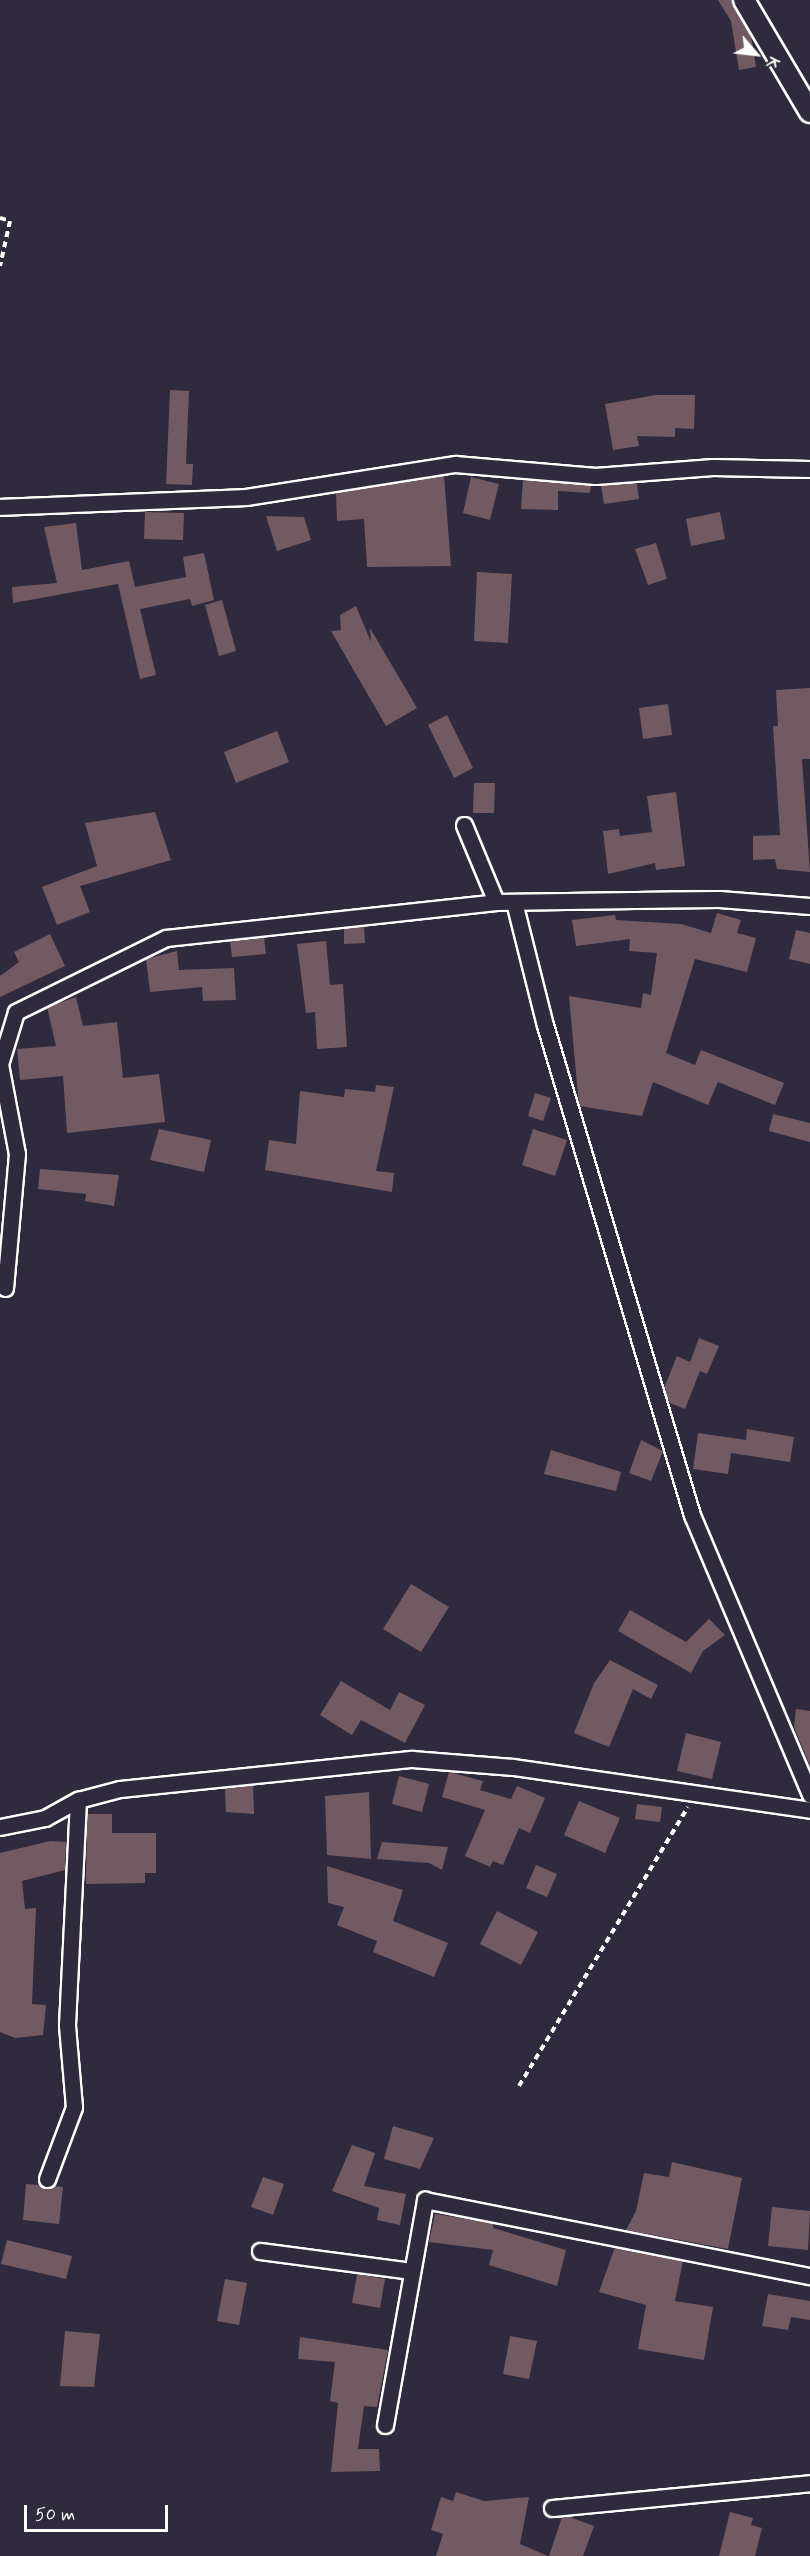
<!DOCTYPE html>
<html>
<head>
<meta charset="utf-8">
<style>
	body { margin:0 }
	#map { position:relative; width:810px; height:2556px; overflow:hidden; background:#2f2a3d; font-family:Mynerve,sans-serif }
	div>[style] { position:absolute }
	.building>* { inset:0; background:#725a63 }
	.path>* { height:4px; margin-top:-2px; transform-origin:0; background:repeating-linear-gradient(90deg,#fff 0 6px,transparent 0 10.5px) }
	.roads { filter:drop-shadow(2px 0 #fff) drop-shadow(-2px 0 #fff) drop-shadow(0 2px #fff) drop-shadow(0 -2px #fff) }
	.minor>* { height:15px; margin:-7.5px; padding:0 7.5px; transform-origin:7.5px; border-radius:7.5px; background:#2f2a3d }
	.tertiary>* { height:20px; margin:-10px; padding:0 10px; transform-origin:10px; border-radius:10px; background:#2f2a3d }
	span { translate:-50% -50%; white-space:nowrap; text-align:center; line-height:1.15; -webkit-text-stroke:6px #2f2a3d; paint-order:stroke }
	.north { position:absolute; left:726px; top:24px; width:60px; height:60px; -webkit-text-stroke:4px #2f2a3d; paint-order:stroke; rotate:118deg; font-size:16px; font-weight:700; line-height:24px; text-align:center; color:#fff }
	.north::after { content:''; display:block; margin:auto; width:21px; height:27px; background:#fff; clip-path:polygon(50% 0,100% 100%,50% 72%,0 100%) }
	.scale { position:absolute; left:24px; top:2505px; width:144px; height:27px; box-sizing:border-box; border:3px solid #fff; border-top:0; padding-left:8px; font-size:18px; line-height:21px; white-space:nowrap; color:#fff; -webkit-text-stroke:4px #2f2a3d; paint-order:stroke }
</style>
</head>
<body>
<div id="map">
	<div class="building">
		<div style="clip-path:polygon(718px 0,732px 0,751px 36px,756px 67px,739px 70px,731px 21px)"></div>
		<div style="clip-path:polygon(170px 390px,189px 391px,186px 464px,193px 464px,192px 485px,166px 484px)"></div>
		<div style="clip-path:polygon(656px 395px,695px 395px,694px 429px,675px 428px,675px 437px,637px 436px,639px 446px,613px 450px,605px 404px)"></div>
		<div style="clip-path:polygon(444px 476px,451px 566px,367px 567px,364px 519px,337px 521px,336px 493px)"></div>
		<div style="clip-path:polygon(471px 477px,499px 484px,490px 520px,463px 513px)"></div>
		<div style="clip-path:polygon(523px 480px,591px 485px,590px 493px,558px 491px,558px 510px,521px 509px)"></div>
		<div style="clip-path:polygon(637px 483px,639px 499px,604px 504px,601px 485px)"></div>
		<div style="clip-path:polygon(145px 512px,184px 513px,183px 540px,144px 539px)"></div>
		<div style="clip-path:polygon(720px 512px,725px 539px,691px 546px,686px 519px)"></div>
		<div style="clip-path:polygon(266px 516px,304px 517px,311px 540px,277px 551px)"></div>
		<div style="clip-path:polygon(76px 523px,82px 570px,129px 561px,135px 587px,186px 577px,183px 557px,204px 553px,214px 600px,192px 606px,190px 599px,140px 609px,156px 675px,140px 679px,118px 584px,13px 603px,12px 587px,57px 583px,44px 527px)"></div>
		<div style="clip-path:polygon(656px 543px,667px 579px,648px 585px,635px 549px)"></div>
		<div style="clip-path:polygon(477px 572px,512px 574px,508px 643px,474px 641px)"></div>
		<div style="clip-path:polygon(222px 600px,236px 651px,219px 656px,205px 605px)"></div>
		<div style="clip-path:polygon(356px 606px,371px 642px,370px 628px,417px 708px,386px 726px,331px 631px,341px 630px,340px 615px)"></div>
		<div style="clip-path:polygon(810px 688px,810px 759px,802px 759px,810px 872px,777px 869px,775px 859px,753px 860px,753px 836px,780px 835px,773px 726px,778px 726px,776px 690px)"></div>
		<div style="clip-path:polygon(668px 704px,672px 735px,643px 739px,639px 708px)"></div>
		<div style="clip-path:polygon(447px 715px,473px 768px,454px 778px,428px 725px)"></div>
		<div style="clip-path:polygon(277px 731px,289px 762px,236px 783px,224px 752px)"></div>
		<div style="clip-path:polygon(474px 783px,495px 783px,494px 813px,473px 813px)"></div>
		<div style="clip-path:polygon(676px 792px,685px 866px,656px 870px,655px 863px,608px 874px,603px 831px,619px 829px,620px 836px,652px 832px,647px 796px)"></div>
		<div style="clip-path:polygon(155px 812px,171px 860px,80px 886px,90px 912px,57px 925px,42px 887px,97px 866px,85px 823px)"></div>
		<div style="clip-path:polygon(717px 913px,741px 920px,737px 933px,756px 938px,747px 972px,695px 959px,666px 1053px,695px 1065px,701px 1050px,784px 1083px,775px 1105px,718px 1082px,708px 1105px,653px 1082px,642px 1116px,579px 1106px,569px 996px,641px 1008px,643px 993px,651px 995px,657px 953px,629px 951px,630px 939px,576px 946px,572px 920px,615px 915px,616px 920px,681px 924px,711px 933px)"></div>
		<div style="clip-path:polygon(364px 926px,365px 943px,344px 944px,344px 928px)"></div>
		<div style="clip-path:polygon(796px 930px,810px 933px,810px 964px,789px 959px)"></div>
		<div style="clip-path:polygon(50px 934px,65px 966px,0 997px,0 976px,19px 962px,14px 952px)"></div>
		<div style="clip-path:polygon(264px 937px,266px 954px,232px 957px,230px 941px)"></div>
		<div style="clip-path:polygon(326px 941px,330px 985px,343px 984px,347px 1047px,317px 1049px,315px 1012px,306px 1013px,297px 944px)"></div>
		<div style="clip-path:polygon(177px 951px,179px 970px,234px 968px,236px 1000px,203px 1001px,202px 987px,150px 992px,146px 959px)"></div>
		<div style="clip-path:polygon(76px 997px,83px 1026px,117px 1022px,123px 1078px,159px 1074px,165px 1122px,67px 1133px,63px 1076px,20px 1080px,17px 1049px,56px 1046px,47px 1007px)"></div>
		<div style="clip-path:polygon(376px 1085px,394px 1087px,376px 1171px,394px 1173px,392px 1192px,265px 1170px,269px 1140px,296px 1144px,300px 1091px,344px 1097px,345px 1089px,375px 1092px)"></div>
		<div style="clip-path:polygon(535px 1093px,551px 1098px,543px 1121px,528px 1116px)"></div>
		<div style="clip-path:polygon(773px 1114px,810px 1123px,810px 1142px,769px 1131px)"></div>
		<div style="clip-path:polygon(159px 1129px,211px 1140px,204px 1172px,150px 1160px)"></div>
		<div style="clip-path:polygon(533px 1129px,567px 1140px,555px 1176px,522px 1165px)"></div>
		<div style="clip-path:polygon(40px 1169px,119px 1175px,114px 1206px,85px 1201px,86px 1194px,38px 1189px)"></div>
		<div style="clip-path:polygon(699px 1338px,719px 1346px,707px 1374px,700px 1371px,685px 1409px,668px 1402px,664px 1388px,677px 1356px,690px 1362px)"></div>
		<div style="clip-path:polygon(747px 1429px,794px 1437px,790px 1462px,731px 1453px,728px 1474px,693px 1469px,698px 1433px,746px 1440px)"></div>
		<div style="clip-path:polygon(641px 1440px,663px 1451px,651px 1481px,629px 1473px)"></div>
		<div style="clip-path:polygon(551px 1450px,621px 1472px,616px 1491px,544px 1474px)"></div>
		<div style="clip-path:polygon(411px 1584px,449px 1607px,421px 1652px,383px 1629px)"></div>
		<div style="clip-path:polygon(630px 1610px,686px 1642px,709px 1619px,725px 1635px,703px 1651px,691px 1673px,618px 1631px)"></div>
		<div style="clip-path:polygon(610px 1660px,658px 1685px,651px 1699px,633px 1689px,609px 1747px,574px 1733px,594px 1683px)"></div>
		<div style="clip-path:polygon(341px 1681px,390px 1710px,399px 1692px,425px 1705px,405px 1743px,361px 1720px,352px 1735px,320px 1715px)"></div>
		<div style="clip-path:polygon(796px 1709px,810px 1711px,810px 1766px,794px 1727px)"></div>
		<div style="clip-path:polygon(686px 1733px,721px 1742px,712px 1779px,677px 1771px)"></div>
		<div style="clip-path:polygon(449px 1772px,483px 1781px,480px 1790px,511px 1799px,517px 1786px,545px 1798px,530px 1833px,519px 1828px,503px 1865px,493px 1861px,490px 1867px,465px 1856px,485px 1810px,442px 1797px)"></div>
		<div style="clip-path:polygon(399px 1776px,429px 1784px,422px 1812px,392px 1804px)"></div>
		<div style="clip-path:polygon(253px 1785px,254px 1814px,226px 1812px,225px 1788px)"></div>
		<div style="clip-path:polygon(369px 1792px,371px 1859px,327px 1855px,325px 1796px)"></div>
		<div style="clip-path:polygon(579px 1801px,620px 1818px,605px 1853px,564px 1835px)"></div>
		<div style="clip-path:polygon(637px 1804px,662px 1807px,660px 1822px,635px 1819px)"></div>
		<div style="clip-path:polygon(87px 1814px,112px 1814px,112px 1833px,156px 1833px,156px 1873px,145px 1873px,145px 1883px,86px 1884px)"></div>
		<div style="clip-path:polygon(50px 1841px,66px 1842px,65px 1870px,22px 1881px,25px 1909px,36px 1908px,32px 2004px,46px 2005px,43px 2035px,15px 2038px,0 2032px,0 1853px)"></div>
		<div style="clip-path:polygon(382px 1842px,448px 1847px,442px 1870px,429px 1863px,377px 1859px)"></div>
		<div style="clip-path:polygon(536px 1865px,557px 1874px,547px 1897px,526px 1888px)"></div>
		<div style="clip-path:polygon(327px 1866px,403px 1890px,393px 1921px,448px 1943px,434px 1977px,373px 1952px,377px 1941px,337px 1925px,344px 1907px,328px 1903px)"></div>
		<div style="clip-path:polygon(497px 1911px,538px 1932px,521px 1965px,480px 1944px)"></div>
		<div style="clip-path:polygon(393px 2126px,434px 2138px,420px 2169px,384px 2159px)"></div>
		<div style="clip-path:polygon(352px 2145px,375px 2153px,364px 2186px,406px 2194px,400px 2225px,377px 2220px,379px 2208px,332px 2191px)"></div>
		<div style="clip-path:polygon(672px 2162px,742px 2178px,728px 2249px,626px 2230px,636px 2211px,644px 2173px,669px 2177px)"></div>
		<div style="clip-path:polygon(263px 2177px,284px 2184px,273px 2215px,251px 2207px)"></div>
		<div style="clip-path:polygon(26px 2184px,63px 2187px,59px 2224px,23px 2220px)"></div>
		<div style="clip-path:polygon(772px 2207px,810px 2211px,808px 2250px,768px 2246px)"></div>
		<div style="clip-path:polygon(435px 2214px,494px 2223px,493px 2228px,566px 2250px,557px 2286px,489px 2265px,493px 2250px,429px 2242px)"></div>
		<div style="clip-path:polygon(7px 2240px,72px 2256px,66px 2279px,1px 2264px)"></div>
		<div style="clip-path:polygon(615px 2247px,683px 2261px,675px 2301px,713px 2307px,704px 2360px,638px 2349px,646px 2305px,599px 2292px)"></div>
		<div style="clip-path:polygon(357px 2274px,385px 2279px,380px 2308px,352px 2303px)"></div>
		<div style="clip-path:polygon(225px 2279px,247px 2283px,239px 2325px,217px 2321px)"></div>
		<div style="clip-path:polygon(768px 2294px,810px 2301px,810px 2320px,791px 2317px,788px 2330px,762px 2326px)"></div>
		<div style="clip-path:polygon(65px 2331px,100px 2334px,94px 2387px,60px 2386px)"></div>
		<div style="clip-path:polygon(510px 2336px,537px 2341px,529px 2379px,503px 2374px)"></div>
		<div style="clip-path:polygon(300px 2337px,388px 2350px,377px 2407px,364px 2406px,358px 2449px,379px 2449px,380px 2471px,331px 2472px,338px 2403px,330px 2401px,335px 2362px,298px 2359px)"></div>
		<div style="clip-path:polygon(456px 2492px,484px 2501px,529px 2497px,520px 2544px,548px 2556px,436px 2556px,443px 2534px,431px 2530px,441px 2497px,453px 2501px)"></div>
		<div style="clip-path:polygon(730px 2512px,753px 2518px,751px 2525px,762px 2528px,755px 2556px,719px 2556px)"></div>
		<div style="clip-path:polygon(567px 2516px,594px 2526px,583px 2556px,549px 2556px,562px 2517px)"></div>
	</div>
	<div class="path">
		<div style="left:0;top:218px;width:10px;rotate:17deg"></div>
		<div style="left:10px;top:221px;width:46px;rotate:102.5deg"></div>
		<div style="left:519px;top:2086px;width:326px;rotate:-58.8deg"></div>
	</div>
	<div class="roads">
		<div class="minor">
			<div style="left:0;top:507px;width:246px;rotate:-2.3deg"></div>
			<div style="left:246px;top:497px;width:212px;rotate:-9deg"></div>
			<div style="left:455px;top:464px;width:141px;rotate:4.9deg"></div>
			<div style="left:595px;top:476px;width:118px;rotate:-4.4deg"></div>
			<div style="left:713px;top:467px;width:97px;rotate:1.2deg"></div>
			<div style="left:464px;top:825px;width:83px;rotate:67.4deg"></div>
			<div style="left:514px;top:902px;width:127px;rotate:75.9deg"></div>
			<div style="left:545px;top:1025px;width:512px;rotate:73.3deg"></div>
			<div style="left:692px;top:1515px;width:304px;rotate:67.1deg"></div>
			<div style="left:5px;top:1288px;width:135px;rotate:-84.9deg"></div>
			<div style="left:17px;top:1154px;width:92px;rotate:-100.7deg"></div>
			<div style="left:0;top:1064px;width:54px;rotate:-72.9deg"></div>
			<div style="left:16px;top:1012px;width:167px;rotate:-26.3deg"></div>
			<div style="left:166px;top:938px;width:332px;rotate:-6.2deg"></div>
			<div style="left:496px;top:902px;width:223px;rotate:-0.8deg"></div>
			<div style="left:719px;top:899px;width:91px;rotate:4.4deg"></div>
			<div style="left:0;top:1827px;width:46px;rotate:-11.3deg"></div>
			<div style="left:45px;top:1818px;width:38px;rotate:-29deg"></div>
			<div style="left:78px;top:1800px;width:43px;rotate:-14.7deg"></div>
			<div style="left:120px;top:1789px;width:294px;rotate:-5.9deg"></div>
			<div style="left:412px;top:1759px;width:101px;rotate:4.5deg"></div>
			<div style="left:513px;top:1767px;width:300px;rotate:8.2deg"></div>
			<div style="left:47px;top:2179px;width:77px;rotate:-69.4deg"></div>
			<div style="left:74px;top:2107px;width:82px;rotate:-94.9deg"></div>
			<div style="left:67px;top:2025px;width:225px;rotate:-87.2deg"></div>
			<div style="left:260px;top:2251px;width:153px;rotate:7.5deg"></div>
			<div style="left:385px;top:2425px;width:229px;rotate:-79.9deg"></div>
			<div style="left:425px;top:2200px;width:392px;rotate:11.2deg"></div>
			<div style="left:552px;top:2508px;width:259px;rotate:-5.5deg"></div>
		</div>
		<div class="tertiary">
			<div style="left:744px;top:0;width:130px;rotate:59.5deg"></div>
		</div>
	</div>
	<div class="north">K</div>
	<div class="scale">50 m</div>
</div>
</body>
</html>
